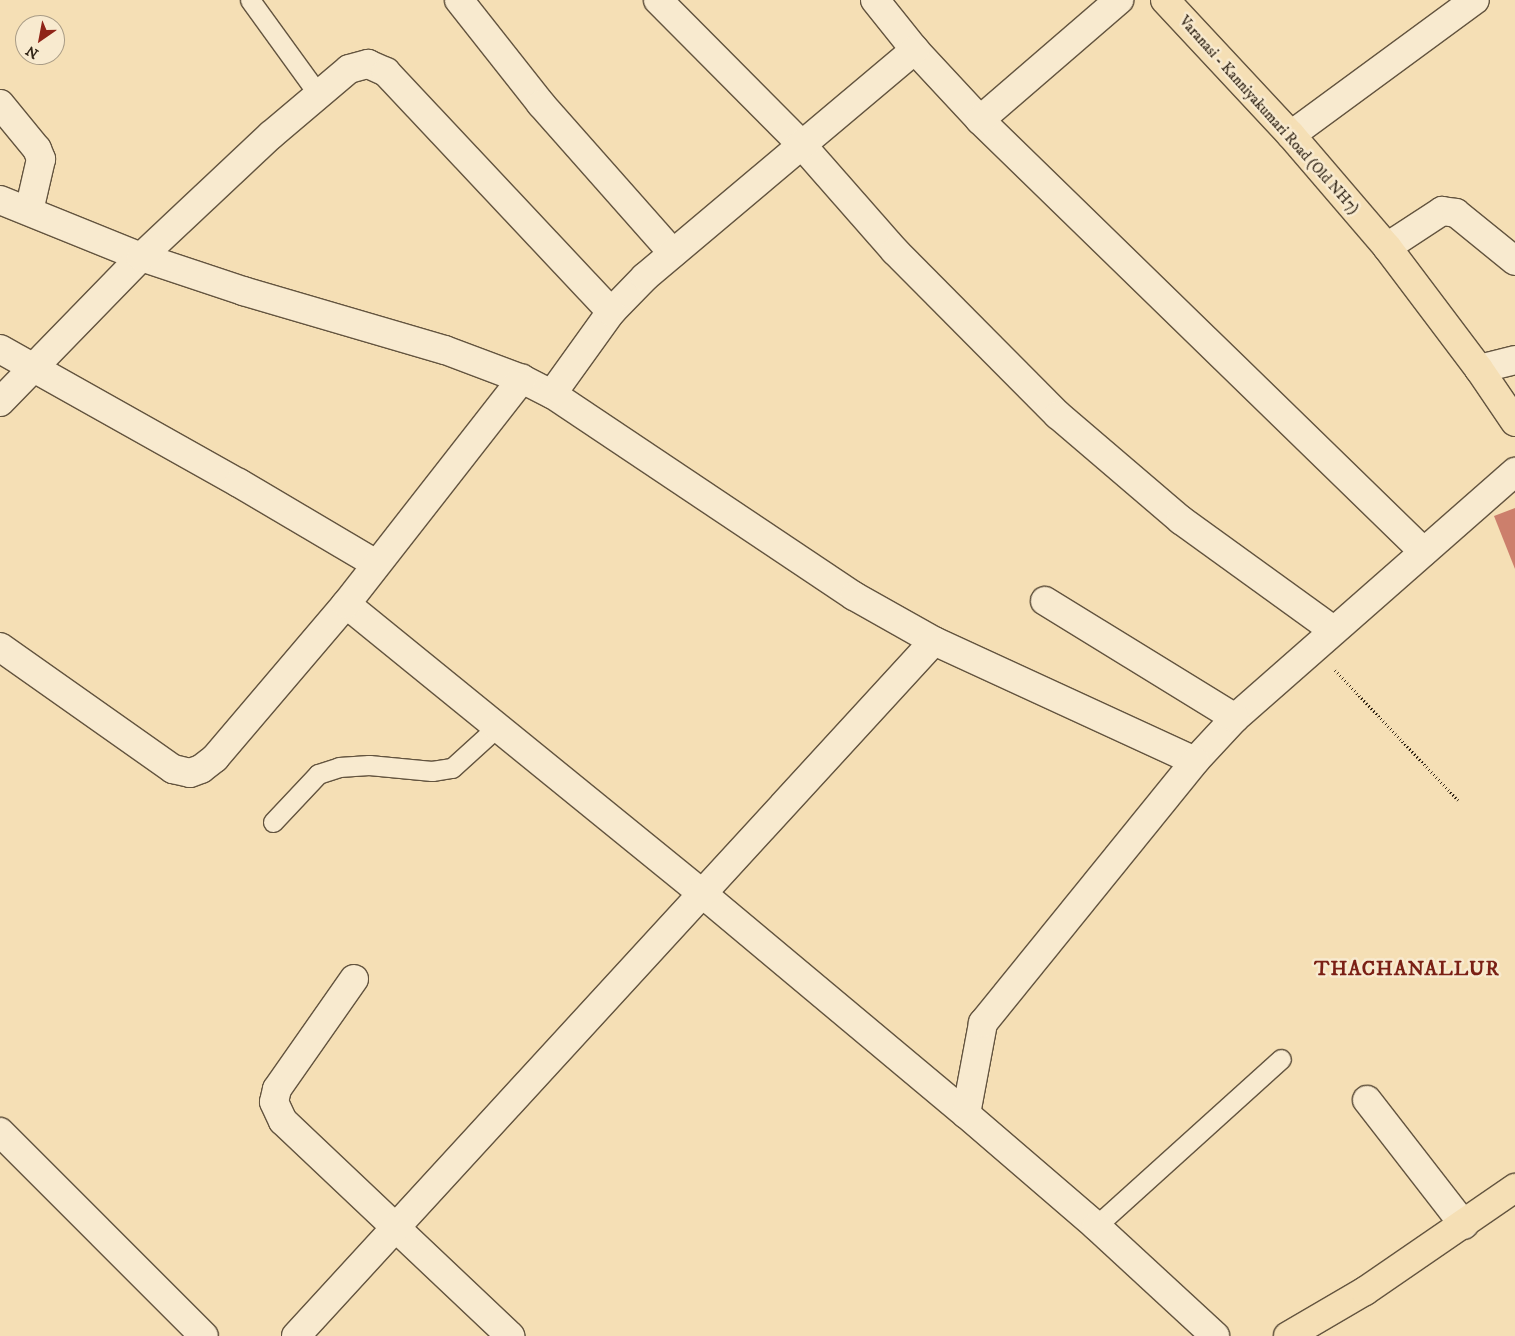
<!DOCTYPE html>
<html>
<head>
<meta charset="utf-8">
<style>
	body { margin:0 }
	#map { position:relative; width:1515px; height:1336px; overflow:hidden; background:#f5dfb5; font-family:"IM FELL DW Pica",serif }
	div>[style] { position:absolute }
	.building>* { inset:0; background:#cc7f6c }
	.path>* { height:3px; margin-top:-1.5px; transform-origin:0; background:repeating-linear-gradient(90deg,#322618 0 1px,transparent 0 3.5px) }
	.roads { filter:drop-shadow(1px 0 #63543f) drop-shadow(-1px 0 #63543f) drop-shadow(0 1px #63543f) drop-shadow(0 -1px #63543f) }
	.lane>* { height:19px; margin:-9.5px; padding:0 9.5px; transform-origin:9.5px; border-radius:9.5px; background:#f8eacf }
	.street>* { height:28px; margin:-14px; padding:0 14px; transform-origin:14px; border-radius:14px; background:#f8eacf }
	.primary>* { height:28px; margin:-14px; padding:0 14px; transform-origin:14px; border-radius:14px; background:#f5dfb5 }
	span { translate:-50% -50%; white-space:nowrap; text-align:center; line-height:1.15; -webkit-text-stroke:5px #f8eacf; paint-order:stroke }
	.street-label { font-size:15px; color:#322618 }
	.district-label { font-size:20px; color:#7a1f14; font-weight:700; letter-spacing:1px }
	.north { position:absolute; left:15px; top:15px; width:50px; height:50px; box-sizing:border-box; background:#f8eacf; border:1px solid #a99c86; border-radius:50%; rotate:213deg; font-size:14px; font-weight:700; line-height:20px; text-align:center; color:#322618 }
	.north::after { content:''; display:block; margin:auto; width:18px; height:22px; background:#8f2418; clip-path:polygon(50% 0,100% 100%,50% 72%,0 100%) }
</style>
</head>
<body>
<div id="map">
	<div class="building">
		<div style="clip-path:polygon(1515px 508px,1515px 569px,1494px 516px)"></div>
	</div>
	<div class="path">
		<div style="left:1335px;top:670px;width:179px;rotate:46.6deg"></div>
	</div>
	<div class="roads">
		<div class="lane">
			<div style="left:250px;top:0;width:116px;rotate:54.1deg"></div>
			<div style="left:273px;top:822px;width:66px;rotate:-46.8deg"></div>
			<div style="left:318px;top:774px;width:22px;rotate:-18deg"></div>
			<div style="left:339px;top:767px;width:30px;rotate:-4deg"></div>
			<div style="left:369px;top:765px;width:63px;rotate:5.4deg"></div>
			<div style="left:432px;top:771px;width:20px;rotate:-9deg"></div>
			<div style="left:452px;top:768px;width:61px;rotate:-42.3deg"></div>
			<div style="left:1096px;top:1226px;width:249px;rotate:-42.1deg"></div>
		</div>
		<div class="street">
			<div style="left:459px;top:0;width:132px;rotate:51.7deg"></div>
			<div style="left:541px;top:104px;width:199px;rotate:48.5deg"></div>
			<div style="left:658px;top:0;width:203px;rotate:45.2deg"></div>
			<div style="left:801px;top:144px;width:142px;rotate:48.7deg"></div>
			<div style="left:895px;top:251px;width:231px;rotate:45.2deg"></div>
			<div style="left:1058px;top:415px;width:162px;rotate:40.5deg"></div>
			<div style="left:1181px;top:520px;width:188px;rotate:35.9deg"></div>
			<div style="left:875px;top:0;width:64px;rotate:51.3deg"></div>
			<div style="left:915px;top:50px;width:96px;rotate:47.1deg"></div>
			<div style="left:980px;top:120px;width:619px;rotate:44.22deg"></div>
			<div style="left:0;top:104px;width:58px;rotate:50.6deg"></div>
			<div style="left:37px;top:149px;width:11px;rotate:68deg"></div>
			<div style="left:41px;top:159px;width:53px;rotate:103deg"></div>
			<div style="left:980px;top:120px;width:184px;rotate:-40.8deg"></div>
			<div style="left:1291px;top:135px;width:228px;rotate:-36.3deg"></div>
			<div style="left:0;top:200px;width:152px;rotate:22deg"></div>
			<div style="left:141px;top:257px;width:108px;rotate:18.4deg"></div>
			<div style="left:243px;top:291px;width:210px;rotate:16.3deg"></div>
			<div style="left:445px;top:350px;width:82px;rotate:20.6deg"></div>
			<div style="left:522px;top:379px;width:34px;rotate:27deg"></div>
			<div style="left:552px;top:394px;width:363px;rotate:33.8deg"></div>
			<div style="left:854px;top:596px;width:92px;rotate:29.4deg"></div>
			<div style="left:934px;top:641px;width:287px;rotate:24.7deg"></div>
			<div style="left:1195px;top:761px;width:59px;rotate:-47.1deg"></div>
			<div style="left:1235px;top:718px;width:373px;rotate:-41.3deg"></div>
			<div style="left:1387px;top:247px;width:66px;rotate:-33.2deg"></div>
			<div style="left:1442px;top:211px;width:14px;rotate:8deg"></div>
			<div style="left:1456px;top:213px;width:76px;rotate:39.1deg"></div>
			<div style="left:0;top:349px;width:274px;rotate:29.3deg"></div>
			<div style="left:239px;top:483px;width:159px;rotate:30.6deg"></div>
			<div style="left:1479px;top:369px;width:37px;rotate:-14deg"></div>
			<div style="left:552px;top:394px;width:101px;rotate:-54.3deg"></div>
			<div style="left:611px;top:312px;width:49px;rotate:-45.8deg"></div>
			<div style="left:645px;top:277px;width:353px;rotate:-40.1deg"></div>
			<div style="left:0;top:402px;width:202px;rotate:-45.8deg"></div>
			<div style="left:141px;top:257px;width:178px;rotate:-43.2deg"></div>
			<div style="left:271px;top:135px;width:102px;rotate:-40.2deg"></div>
			<div style="left:349px;top:69px;width:20px;rotate:-15deg"></div>
			<div style="left:368px;top:64px;width:20px;rotate:24deg"></div>
			<div style="left:386px;top:72px;width:329px;rotate:46.8deg"></div>
			<div style="left:1045px;top:601px;width:223px;rotate:31.6deg"></div>
			<div style="left:346px;top:604px;width:461px;rotate:39.1deg"></div>
			<div style="left:704px;top:895px;width:341px;rotate:39.9deg"></div>
			<div style="left:966px;top:1114px;width:172px;rotate:40.7deg"></div>
			<div style="left:1096px;top:1226px;width:162px;rotate:42.7deg"></div>
			<div style="left:0;top:647px;width:212px;rotate:35.2deg"></div>
			<div style="left:173px;top:769px;width:17px;rotate:13deg"></div>
			<div style="left:190px;top:773px;width:12px;rotate:-20deg"></div>
			<div style="left:201px;top:769px;width:18px;rotate:-38deg"></div>
			<div style="left:215px;top:758px;width:202px;rotate:-49.6deg"></div>
			<div style="left:346px;top:604px;width:286px;rotate:-52deg"></div>
			<div style="left:354px;top:979px;width:134px;rotate:125deg"></div>
			<div style="left:277px;top:1089px;width:13px;rotate:103deg"></div>
			<div style="left:274px;top:1102px;width:21px;rotate:65deg"></div>
			<div style="left:283px;top:1121px;width:313px;rotate:43.4deg"></div>
			<div style="left:1367px;top:1100px;width:158px;rotate:52.2deg"></div>
			<div style="left:966px;top:1114px;width:93px;rotate:-79.4deg"></div>
			<div style="left:983px;top:1023px;width:337px;rotate:-51deg"></div>
			<div style="left:0;top:1132px;width:288px;rotate:45deg"></div>
			<div style="left:296px;top:1336px;width:943px;rotate:-47.45deg"></div>
		</div>
		<div class="primary">
			<div style="left:1165px;top:0;width:185px;rotate:47deg"></div>
			<div style="left:1291px;top:135px;width:148px;rotate:49.4deg"></div>
			<div style="left:1387px;top:247px;width:153px;rotate:53deg"></div>
			<div style="left:1479px;top:369px;width:64px;rotate:55.8deg"></div>
			<div style="left:1288px;top:1336px;width:89px;rotate:-30.3deg"></div>
			<div style="left:1365px;top:1291px;width:182px;rotate:-34.5deg"></div>
		</div>
	</div>
	<div class="street-label">
		<span style="left:1269px;top:115px;rotate:48deg">Varanasi - Kanniyakumari Road (Old NH7)</span>
	</div>
	<div class="district-label">
		<span style="left:1407px;top:969px">THACHANALLUR</span>
	</div>
	<div class="north">N</div>
</div>
</body>
</html>
